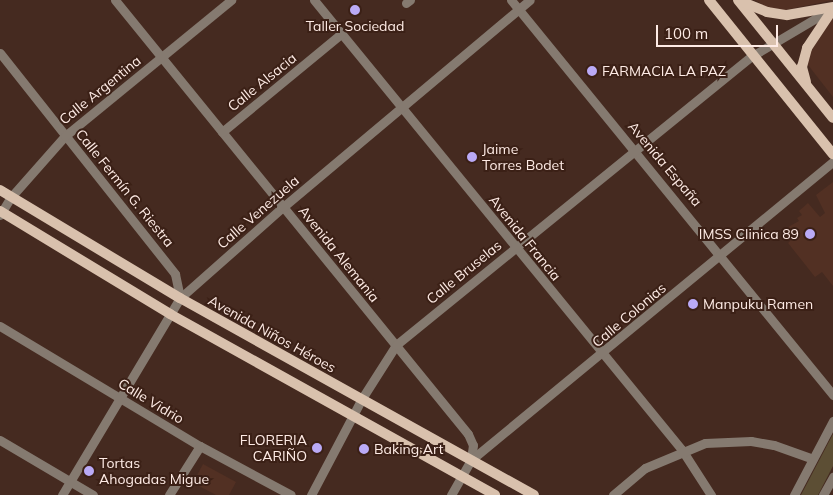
<!DOCTYPE html>
<html>
<head>
<meta charset="utf-8">
<style>
	body { margin:0 }
	#map { position:relative; width:833px; height:495px; overflow:hidden; background:#452a20; font-family:Mulish,sans-serif }
	div>[style] { position:absolute }
	.built>* { inset:0; background:#523023 }
	.green>* { inset:0; background:#5c4e34 }
	.minor>* { height:9px; margin:-4.5px; padding:0 4.5px; transform-origin:4.5px; border-radius:4.5px; background:#857a70 }
	.major>* { height:10px; margin:-5px; padding:0 5px; transform-origin:5px; border-radius:5px; background:#d9c1ad }
	.dots>* { width:14px; height:14px; translate:-50% -50%; box-sizing:border-box; border:2px solid #3b2016; border-radius:50% }
	span { translate:-50% -50%; white-space:nowrap; text-align:center; line-height:1.15; -webkit-text-stroke:4px #3b2016; paint-order:stroke }
	.poi-label { font-size:14px; color:#feebe5 }
	.left { translate:0 -50%; text-align:left }
	.right { translate:-100% -50%; text-align:right }
	.street-label { font-size:14px; color:#feebe5 }
	.scale { position:absolute; left:656px; top:25px; width:122px; height:22px; box-sizing:border-box; border:2px solid #feebe5; border-top:0; padding-left:6px; font-size:15px; line-height:18px; white-space:nowrap; color:#feebe5; -webkit-text-stroke:4px #3b2016; paint-order:stroke }
</style>
</head>
<body>
<div id="map">
	<div class="built">
		<div style="clip-path:polygon(755px 0,833px 0,785px 10px,768px 8px)"></div>
		<div style="clip-path:polygon(833px 16px,833px 97px,808px 65px,810px 53px)"></div>
		<div style="clip-path:polygon(833px 182px,833px 286px,822px 272px,815px 277px,788px 243px,791px 240px,781px 231px,799px 221px,797px 218px,802px 215px,799px 211px,808px 203px,820px 217px,825px 213px,816px 195px)"></div>
		<div style="clip-path:polygon(203px 464px,236px 482px,229px 495px,216px 495px,193px 483px)"></div>
	</div>
	<div class="green">
		<div style="clip-path:polygon(833px 434px,833px 466px,818px 495px,801px 495px)"></div>
	</div>
	<div class="minor">
		<div style="left:115px;top:0;width:559px;rotate:50.88deg"></div>
		<div style="left:468px;top:434px;width:12px;rotate:66deg"></div>
		<div style="left:473px;top:445px;width:15px;rotate:98deg"></div>
		<div style="left:314px;top:0;width:581px;rotate:50.72deg"></div>
		<div style="left:682px;top:450px;width:54px;rotate:57.2deg"></div>
		<div style="left:511px;top:0;width:510px;rotate:50.81deg"></div>
		<div style="left:406px;top:3px;width:5px;rotate:-37deg"></div>
		<div style="left:0;top:53px;width:282px;rotate:51.6deg"></div>
		<div style="left:175px;top:274px;width:25px;rotate:78deg"></div>
		<div style="left:222px;top:132px;width:154px;rotate:-39.5deg"></div>
		<div style="left:0;top:215px;width:21px;rotate:-59deg"></div>
		<div style="left:11px;top:197px;width:81px;rotate:-48.5deg"></div>
		<div style="left:65px;top:136px;width:215px;rotate:-39.3deg"></div>
		<div style="left:0;top:326px;width:233px;rotate:31deg"></div>
		<div style="left:200px;top:446px;width:103px;rotate:28.3deg"></div>
		<div style="left:0;top:440px;width:108px;rotate:30.6deg"></div>
		<div style="left:62px;top:495px;width:230px;rotate:-59.1deg"></div>
		<div style="left:180px;top:298px;width:137px;rotate:-41.5deg"></div>
		<div style="left:283px;top:207px;width:322px;rotate:-40deg"></div>
		<div style="left:169px;top:495px;width:58px;rotate:-57.7deg"></div>
		<div style="left:311px;top:495px;width:107px;rotate:-62.2deg"></div>
		<div style="left:361px;top:400px;width:65px;rotate:-57.5deg"></div>
		<div style="left:396px;top:345px;width:459px;rotate:-39.1deg"></div>
		<div style="left:752px;top:56px;width:92px;rotate:-30.7deg"></div>
		<div style="left:451px;top:495px;width:40px;rotate:-60.3deg"></div>
		<div style="left:471px;top:460px;width:469px;rotate:-39.5deg"></div>
		<div style="left:613px;top:495px;width:42px;rotate:-40.2deg"></div>
		<div style="left:645px;top:468px;width:65px;rotate:-22.6deg"></div>
		<div style="left:705px;top:443px;width:46px;rotate:-2.5deg"></div>
		<div style="left:751px;top:441px;width:23px;rotate:10deg"></div>
		<div style="left:774px;top:445px;width:41px;rotate:19.7deg"></div>
		<div style="left:794px;top:495px;width:84px;rotate:-62.2deg"></div>
		<div style="left:823px;top:495px;width:21px;rotate:-61deg"></div>
	</div>
	<div class="major">
		<div style="left:709px;top:0;width:198px;rotate:51.2deg"></div>
		<div style="left:738px;top:0;width:151px;rotate:51.2deg"></div>
		<div style="left:740px;top:1px;width:29px;rotate:22deg"></div>
		<div style="left:767px;top:12px;width:20px;rotate:9deg"></div>
		<div style="left:787px;top:15px;width:47px;rotate:-9.9deg"></div>
		<div style="left:806px;top:82px;width:16px;rotate:-105deg"></div>
		<div style="left:802px;top:67px;width:20px;rotate:-75deg"></div>
		<div style="left:807px;top:48px;width:47px;rotate:-56.3deg"></div>
		<div style="left:0;top:190px;width:210px;rotate:31deg"></div>
		<div style="left:180px;top:298px;width:405px;rotate:29.1deg"></div>
		<div style="left:0;top:211px;width:199px;rotate:31.2deg"></div>
		<div style="left:170px;top:314px;width:372px;rotate:29.1deg"></div>
	</div>
	<div class="dots">
		<div style="left:355px;top:10px;background:#baaaf6"></div>
		<div style="left:592px;top:71px;background:#baaaf6"></div>
		<div style="left:472px;top:157px;background:#baaaf6"></div>
		<div style="left:810px;top:234px;background:#baaaf6"></div>
		<div style="left:693px;top:304px;background:#baaaf6"></div>
		<div style="left:317px;top:448px;background:#baaaf6"></div>
		<div style="left:364px;top:449px;background:#baaaf6"></div>
		<div style="left:89px;top:471px;background:#baaaf6"></div>
	</div>
	<div class="poi-label">
		<span style="left:355px;top:26px">Taller Sociedad</span>
		<span class="left" style="left:602px;top:71px">FARMACIA LA PAZ</span>
		<span class="left" style="left:482px;top:157px">Jaime<br>Torres Bodet</span>
		<span class="right" style="left:799px;top:234px">IMSS Clinica 89</span>
		<span class="left" style="left:703px;top:304px">Manpuku Ramen</span>
		<span class="right" style="left:307px;top:448px">FLORERIA<br>CARIÑO</span>
		<span class="left" style="left:374px;top:449px">Baking Art</span>
		<span class="left" style="left:99px;top:471px">Tortas<br>Ahogadas Migue</span>
	</div>
	<div class="street-label">
		<span style="left:262px;top:82px;rotate:-39deg">Calle Alsacia</span>
		<span style="left:100px;top:90px;rotate:-39deg">Calle Argentina</span>
		<span style="left:665px;top:164px;rotate:50deg">Avenida España</span>
		<span style="left:125px;top:188px;rotate:51deg">Calle Fermín G. Riestra</span>
		<span style="left:258px;top:212px;rotate:-41deg">Calle Venezuela</span>
		<span style="left:525px;top:238px;rotate:51deg">Avenida Francia</span>
		<span style="left:339px;top:254px;rotate:51deg">Avenida Alemania</span>
		<span style="left:464px;top:272px;rotate:-39deg">Calle Bruselas</span>
		<span style="left:629px;top:315px;rotate:-40deg">Calle Colonias</span>
		<span style="left:272px;top:334px;rotate:29deg">Avenida Niños Héroes</span>
		<span style="left:151px;top:401px;rotate:31deg">Calle Vidrio</span>
	</div>
	<div class="scale">100 m</div>
</div>
</body>
</html>
